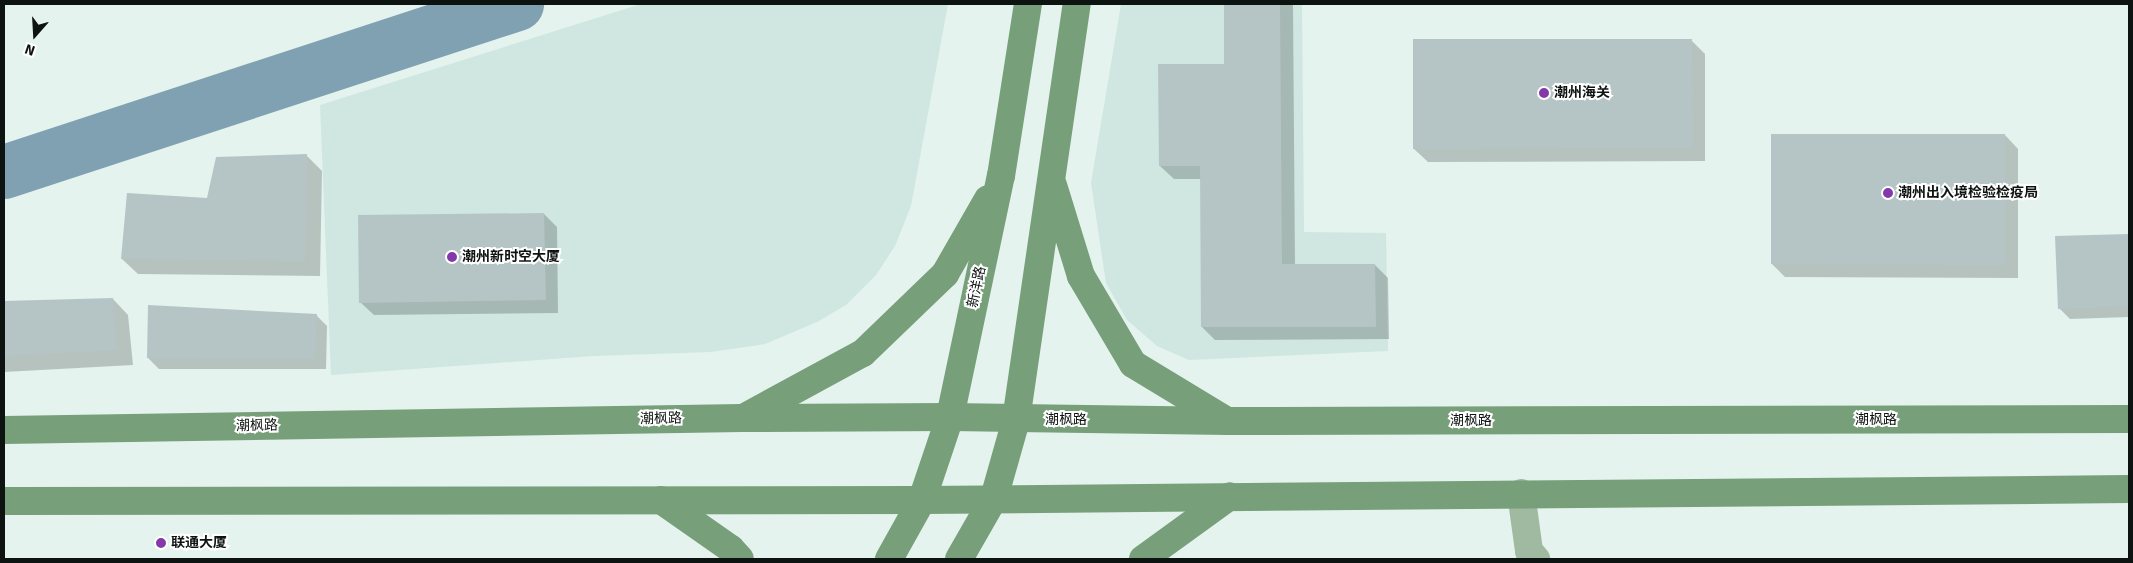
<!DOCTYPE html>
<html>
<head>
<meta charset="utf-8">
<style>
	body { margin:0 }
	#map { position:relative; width:2133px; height:563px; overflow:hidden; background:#e4f3ee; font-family:Signika,"Noto Sans SC",sans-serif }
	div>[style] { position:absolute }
	.built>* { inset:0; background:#cfe7e0 }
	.shadow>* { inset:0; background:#0003 }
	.river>* { height:54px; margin:-27px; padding:0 27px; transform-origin:27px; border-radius:27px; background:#80a1b1 }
	.building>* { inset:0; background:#b5c5c6 }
	.minor>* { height:28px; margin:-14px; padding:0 14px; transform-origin:14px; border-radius:14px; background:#9fbaa0 }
	.secondary>* { height:28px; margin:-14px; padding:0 14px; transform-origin:14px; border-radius:14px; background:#779f7a }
	.dots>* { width:14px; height:14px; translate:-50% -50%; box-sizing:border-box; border:2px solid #fff; border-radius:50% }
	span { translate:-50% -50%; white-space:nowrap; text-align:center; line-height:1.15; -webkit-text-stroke:4px #fff; paint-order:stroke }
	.poi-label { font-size:14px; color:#0d1311; font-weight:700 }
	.left { translate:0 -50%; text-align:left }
	.street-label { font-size:14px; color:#0d1311 }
	.frame { position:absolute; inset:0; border:5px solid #0d1311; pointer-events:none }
	.north { position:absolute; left:10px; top:10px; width:50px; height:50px; -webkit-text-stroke:4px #fff; paint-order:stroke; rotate:199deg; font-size:14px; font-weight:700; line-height:20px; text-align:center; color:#0d1311 }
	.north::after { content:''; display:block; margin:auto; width:18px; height:22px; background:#0d1311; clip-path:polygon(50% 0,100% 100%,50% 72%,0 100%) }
</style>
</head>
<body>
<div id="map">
	<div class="built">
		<div style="clip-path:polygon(641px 4px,948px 4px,911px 206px,895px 246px,876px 275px,846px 305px,817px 322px,765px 344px,711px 352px,593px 356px,331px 375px,320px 105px)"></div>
		<div style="clip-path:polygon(1121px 4px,1302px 4px,1304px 232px,1386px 233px,1388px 351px,1189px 360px,1157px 346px,1127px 320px,1106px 283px,1091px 183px)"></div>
	</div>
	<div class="shadow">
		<div style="clip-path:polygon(1225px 4px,1293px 4px,1295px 265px,1375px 265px,1388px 278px,1389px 339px,1215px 340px,1202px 327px,1201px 179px,1174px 179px,1160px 166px,1225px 65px)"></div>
		<div style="clip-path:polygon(1691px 40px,1705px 54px,1705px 161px,1428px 162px,1414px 149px)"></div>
		<div style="clip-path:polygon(2005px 135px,2018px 149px,2018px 278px,1785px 277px,1772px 264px)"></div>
		<div style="clip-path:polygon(307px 156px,322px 171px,320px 276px,138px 274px,122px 259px,208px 199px)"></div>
		<div style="clip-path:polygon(544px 214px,557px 227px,558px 313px,374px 315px,360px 302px)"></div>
		<div style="clip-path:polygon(2129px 235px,2129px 317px,2070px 319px,2059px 308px,2056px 238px)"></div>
		<div style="clip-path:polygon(113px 299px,128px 315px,133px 365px,4px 372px,4px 302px)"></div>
		<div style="clip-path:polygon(316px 315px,327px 326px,326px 369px,159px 369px,148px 358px)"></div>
	</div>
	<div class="river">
		<div style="left:4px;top:172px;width:540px;rotate:-18.13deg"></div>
	</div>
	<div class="building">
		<div style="clip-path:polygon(1224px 4px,1280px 4px,1282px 264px,1375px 264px,1376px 327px,1201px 327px,1200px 166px,1159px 166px,1158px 64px,1224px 64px)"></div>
		<div style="clip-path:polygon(1413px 39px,1692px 39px,1693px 148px,1413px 149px)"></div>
		<div style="clip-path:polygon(1771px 134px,2005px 134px,2005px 265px,1771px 264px)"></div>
		<div style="clip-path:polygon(307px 154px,305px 261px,121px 259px,127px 193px,207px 198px,216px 157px)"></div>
		<div style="clip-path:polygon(544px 213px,546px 300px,359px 303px,358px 215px)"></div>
		<div style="clip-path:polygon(2129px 234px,2129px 306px,2058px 309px,2055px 236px)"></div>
		<div style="clip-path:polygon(113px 298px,117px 350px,4px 356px,4px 301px)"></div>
		<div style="clip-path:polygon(148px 305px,317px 314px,315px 359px,147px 358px)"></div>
	</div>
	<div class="minor">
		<div style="left:1521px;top:493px;width:59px;rotate:82.1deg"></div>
		<div style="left:1529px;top:551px;width:11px;rotate:49deg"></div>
	</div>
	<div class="secondary">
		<div style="left:1053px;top:185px;width:95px;rotate:72.9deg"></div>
		<div style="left:1081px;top:276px;width:102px;rotate:59.4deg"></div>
		<div style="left:1133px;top:364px;width:110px;rotate:31.2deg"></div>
		<div style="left:745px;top:417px;width:134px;rotate:-28.5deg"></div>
		<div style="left:863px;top:353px;width:114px;rotate:-43.9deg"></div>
		<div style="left:945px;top:274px;width:86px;rotate:-60.2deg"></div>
		<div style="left:4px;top:430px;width:738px;rotate:-0.93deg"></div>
		<div style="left:742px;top:418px;width:208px;rotate:-0.3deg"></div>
		<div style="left:950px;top:417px;width:278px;rotate:0.8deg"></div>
		<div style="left:1228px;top:421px;width:901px;rotate:-0.13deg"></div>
		<div style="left:661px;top:500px;width:85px;rotate:35deg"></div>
		<div style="left:731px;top:549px;width:13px;rotate:48deg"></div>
		<div style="left:4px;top:501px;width:918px;rotate:-0.06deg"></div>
		<div style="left:922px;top:500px;width:1207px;rotate:-0.52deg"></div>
		<div style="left:889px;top:559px;width:68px;rotate:-60.8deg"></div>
		<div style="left:922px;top:500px;width:88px;rotate:-71.4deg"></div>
		<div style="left:950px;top:417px;width:246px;rotate:-78.1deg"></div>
		<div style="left:1001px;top:176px;width:174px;rotate:-81.1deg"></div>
		<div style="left:959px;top:559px;width:70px;rotate:-60.2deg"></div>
		<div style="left:994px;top:498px;width:81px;rotate:-74.2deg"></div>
		<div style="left:1016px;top:420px;width:420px;rotate:-81.7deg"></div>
		<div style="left:1143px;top:559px;width:107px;rotate:-35.9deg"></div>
	</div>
	<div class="dots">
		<div style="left:1544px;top:93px;background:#8439aa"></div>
		<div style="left:1888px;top:193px;background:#8439aa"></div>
		<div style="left:452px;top:257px;background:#8439aa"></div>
		<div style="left:161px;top:543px;background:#8439aa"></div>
	</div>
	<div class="poi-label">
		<span class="left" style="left:1554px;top:93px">潮州海关</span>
		<span class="left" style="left:1898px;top:193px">潮州出入境检验检疫局</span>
		<span class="left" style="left:462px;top:257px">潮州新时空大厦</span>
		<span class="left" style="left:171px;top:543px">联通大厦</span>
	</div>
	<div class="street-label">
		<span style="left:977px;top:287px;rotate:-78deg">新洋路</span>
		<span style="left:661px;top:419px;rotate:-1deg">潮枫路</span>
		<span style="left:1066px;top:420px">潮枫路</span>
		<span style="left:1876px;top:420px">潮枫路</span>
		<span style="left:1471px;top:421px">潮枫路</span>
		<span style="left:257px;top:426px;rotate:-1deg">潮枫路</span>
	</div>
	<div class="frame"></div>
	<div class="north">N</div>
</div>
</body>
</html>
